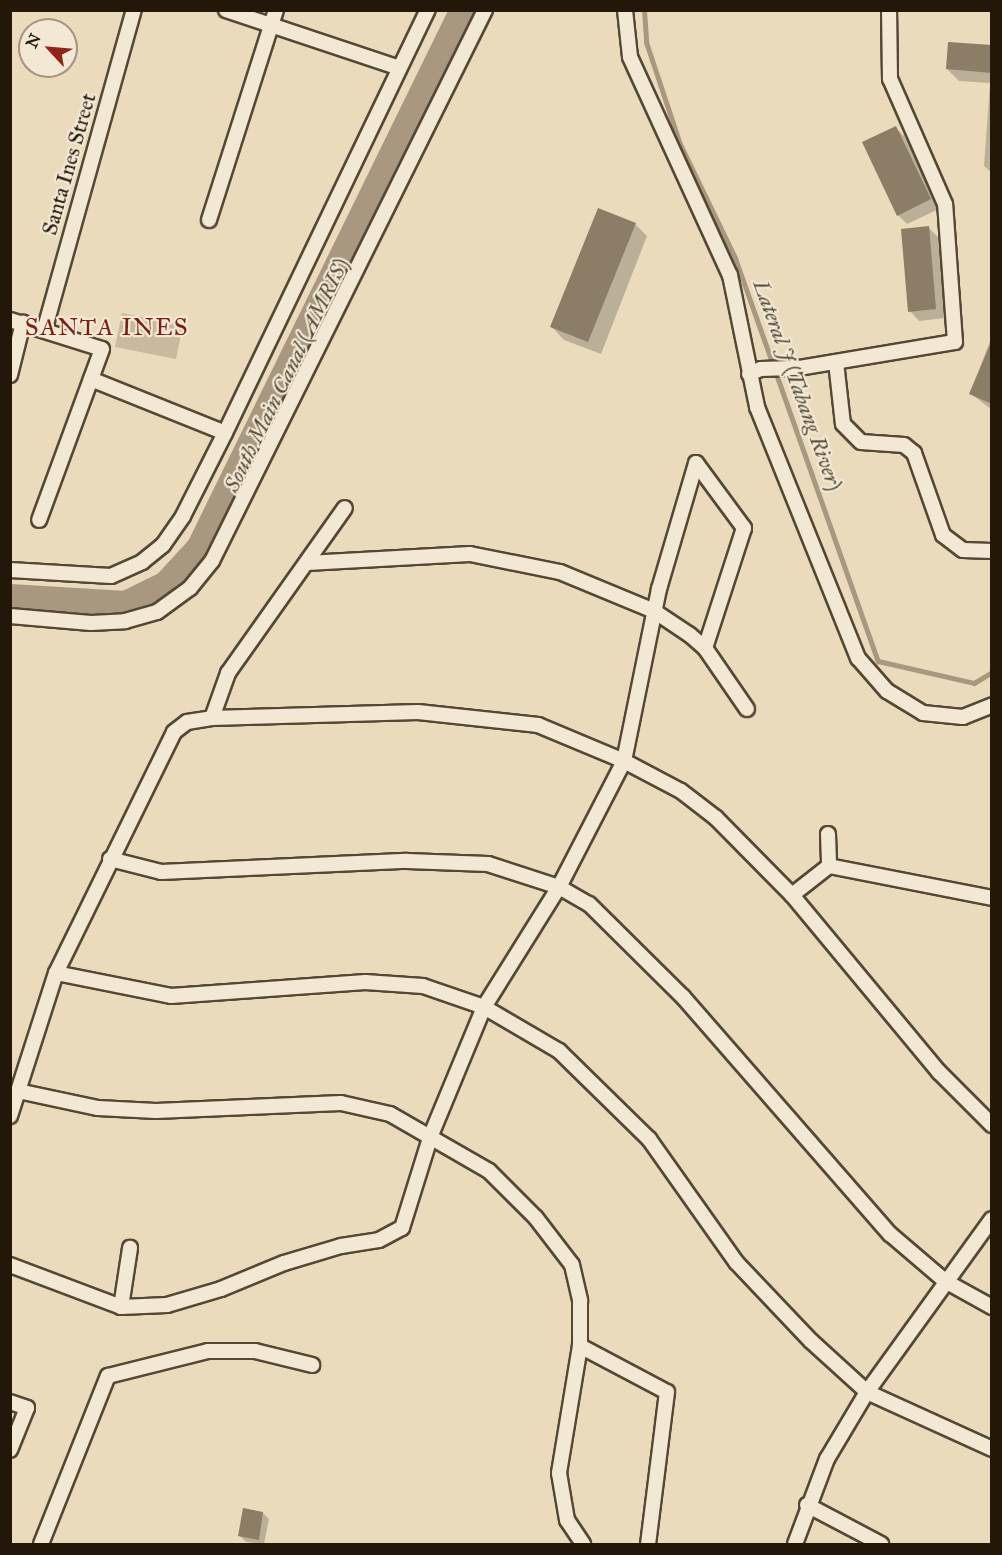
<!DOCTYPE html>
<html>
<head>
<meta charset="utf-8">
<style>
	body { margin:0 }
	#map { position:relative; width:1002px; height:1555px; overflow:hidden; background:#ebdbbd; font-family:"IM FELL Great Primer",serif }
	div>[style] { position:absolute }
	.green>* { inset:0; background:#c9ba9e }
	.shadow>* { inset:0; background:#0003 }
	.stream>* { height:5px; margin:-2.5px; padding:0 2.5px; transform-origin:2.5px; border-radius:2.5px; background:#a7987f }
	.river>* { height:30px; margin:-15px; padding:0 15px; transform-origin:15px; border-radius:15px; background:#a7987f }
	.building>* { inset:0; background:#8b7d66 }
	.roads { filter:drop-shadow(2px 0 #544835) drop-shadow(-2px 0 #544835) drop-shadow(0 2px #544835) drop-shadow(0 -2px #544835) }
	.minor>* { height:14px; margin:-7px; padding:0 7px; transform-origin:7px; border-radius:7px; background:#f2e8d4 }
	span { translate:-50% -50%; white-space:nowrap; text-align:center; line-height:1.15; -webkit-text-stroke:4.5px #f2e8d4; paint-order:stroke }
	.street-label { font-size:21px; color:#221708 }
	.water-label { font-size:22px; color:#574b38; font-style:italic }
	.quarter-label { font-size:24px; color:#7a1f14; letter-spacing:1.5px }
	.frame { position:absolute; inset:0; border:12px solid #221708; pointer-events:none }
	.north { position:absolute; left:18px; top:18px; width:60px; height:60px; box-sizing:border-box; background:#f2e8d4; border:2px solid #9f9482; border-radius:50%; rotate:296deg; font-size:16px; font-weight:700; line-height:24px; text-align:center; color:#221708 }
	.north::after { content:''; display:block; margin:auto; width:21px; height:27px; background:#8f2418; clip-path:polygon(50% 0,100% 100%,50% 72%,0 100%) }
</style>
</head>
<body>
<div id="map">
	<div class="green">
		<div style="clip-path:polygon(122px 313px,183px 325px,176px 359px,115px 347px)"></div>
	</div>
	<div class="shadow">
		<div style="clip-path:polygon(992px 47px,992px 173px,984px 166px,990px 83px,959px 81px,947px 69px)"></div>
		<div style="clip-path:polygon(896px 128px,905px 137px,939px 209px,907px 224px,898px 215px)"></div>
		<div style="clip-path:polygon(635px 224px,647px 236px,601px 354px,564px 340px,552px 327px)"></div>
		<div style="clip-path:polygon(928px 227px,938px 237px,945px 318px,919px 321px,910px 311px)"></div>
		<div style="clip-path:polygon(992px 336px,992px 410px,970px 393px)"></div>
		<div style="clip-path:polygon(263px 1513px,269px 1519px,264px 1544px,246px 1542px,240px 1536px)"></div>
	</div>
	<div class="stream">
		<div style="left:644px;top:10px;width:32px;rotate:86deg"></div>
		<div style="left:646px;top:42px;width:108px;rotate:71.6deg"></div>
		<div style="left:680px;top:144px;width:127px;rotate:64.2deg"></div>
		<div style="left:735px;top:258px;width:428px;rotate:70.5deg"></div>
		<div style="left:878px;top:661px;width:98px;rotate:12.9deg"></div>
		<div style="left:974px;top:683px;width:21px;rotate:-31deg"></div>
	</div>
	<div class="river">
		<div style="left:10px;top:599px;width:116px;rotate:3.5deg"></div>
		<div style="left:126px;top:606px;width:46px;rotate:-26deg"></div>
		<div style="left:167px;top:586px;width:50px;rotate:-47.4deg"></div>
		<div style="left:201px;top:549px;width:600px;rotate:-63.9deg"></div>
	</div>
	<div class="building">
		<div style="clip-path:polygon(948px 42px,992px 45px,992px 73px,946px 69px)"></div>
		<div style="clip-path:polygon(896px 126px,931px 199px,897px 216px,862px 142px)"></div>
		<div style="clip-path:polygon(598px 208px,636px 223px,588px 342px,550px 327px)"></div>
		<div style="clip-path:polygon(929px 226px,936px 309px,908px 312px,901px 229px)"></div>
		<div style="clip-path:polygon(992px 340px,992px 404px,969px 394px)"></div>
		<div style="clip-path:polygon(243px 1508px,263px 1512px,259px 1540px,238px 1536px)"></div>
	</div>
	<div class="roads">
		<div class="minor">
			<div style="left:226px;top:10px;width:182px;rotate:18.5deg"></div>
			<div style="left:625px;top:10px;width:47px;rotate:83.9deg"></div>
			<div style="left:630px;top:57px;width:240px;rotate:65.4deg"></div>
			<div style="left:730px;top:275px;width:135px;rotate:78.4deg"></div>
			<div style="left:757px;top:407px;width:271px;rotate:68.1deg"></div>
			<div style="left:858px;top:658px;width:44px;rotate:48.7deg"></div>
			<div style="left:887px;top:691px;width:42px;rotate:31.4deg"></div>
			<div style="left:923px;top:713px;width:40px;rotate:5.7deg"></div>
			<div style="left:963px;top:717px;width:31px;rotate:-22deg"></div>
			<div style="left:209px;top:220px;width:220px;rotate:-72.3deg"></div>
			<div style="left:10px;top:320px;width:96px;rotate:17.5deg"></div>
			<div style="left:102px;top:349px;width:182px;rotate:110.2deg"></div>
			<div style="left:45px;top:328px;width:330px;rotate:-74.4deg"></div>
			<div style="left:836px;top:362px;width:62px;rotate:83.6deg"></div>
			<div style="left:843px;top:424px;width:25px;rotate:45deg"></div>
			<div style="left:861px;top:442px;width:43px;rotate:4deg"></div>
			<div style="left:904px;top:445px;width:13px;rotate:39deg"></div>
			<div style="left:914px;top:453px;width:87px;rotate:70.5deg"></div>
			<div style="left:943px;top:535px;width:25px;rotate:37deg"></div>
			<div style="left:963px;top:550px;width:29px;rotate:2deg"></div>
			<div style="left:749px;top:374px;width:13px;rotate:-23deg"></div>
			<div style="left:761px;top:369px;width:38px;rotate:-2deg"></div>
			<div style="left:799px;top:368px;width:158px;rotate:-9.5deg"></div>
			<div style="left:955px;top:342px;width:138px;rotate:-94.1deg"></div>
			<div style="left:945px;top:204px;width:137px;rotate:-113.7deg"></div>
			<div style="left:890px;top:79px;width:69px;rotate:-90.8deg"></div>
			<div style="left:10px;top:375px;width:54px;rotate:-76deg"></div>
			<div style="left:91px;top:379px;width:144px;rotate:21.9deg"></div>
			<div style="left:696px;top:463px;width:81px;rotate:53.6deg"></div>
			<div style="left:744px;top:528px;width:126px;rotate:108deg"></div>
			<div style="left:307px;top:563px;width:163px;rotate:-3.2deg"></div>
			<div style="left:470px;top:554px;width:92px;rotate:11.3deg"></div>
			<div style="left:560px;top:572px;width:102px;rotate:22.5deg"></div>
			<div style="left:654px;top:611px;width:43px;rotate:33.7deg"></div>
			<div style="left:690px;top:635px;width:20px;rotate:41deg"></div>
			<div style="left:705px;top:648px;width:74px;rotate:55.5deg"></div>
			<div style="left:10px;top:570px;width:101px;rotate:3.4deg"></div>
			<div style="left:111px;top:576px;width:34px;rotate:-24deg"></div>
			<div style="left:142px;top:562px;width:27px;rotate:-39deg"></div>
			<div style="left:163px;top:545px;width:35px;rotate:-55deg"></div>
			<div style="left:183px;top:516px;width:93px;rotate:-63.2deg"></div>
			<div style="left:225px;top:433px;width:469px;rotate:-64.4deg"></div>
			<div style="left:10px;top:616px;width:81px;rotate:4.9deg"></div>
			<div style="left:91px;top:623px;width:34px;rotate:-3deg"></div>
			<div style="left:125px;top:621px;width:33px;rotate:-16deg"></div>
			<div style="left:157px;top:612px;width:41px;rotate:-36deg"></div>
			<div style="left:190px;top:588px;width:35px;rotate:-51deg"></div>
			<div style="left:212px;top:561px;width:615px;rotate:-63.64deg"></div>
			<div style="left:212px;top:718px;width:48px;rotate:-70.4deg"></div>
			<div style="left:228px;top:673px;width:202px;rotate:-54.7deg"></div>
			<div style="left:828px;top:834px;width:32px;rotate:88deg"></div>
			<div style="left:110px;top:859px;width:53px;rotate:14.3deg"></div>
			<div style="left:161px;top:872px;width:246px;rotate:-2.6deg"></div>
			<div style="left:407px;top:861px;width:81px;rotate:2.1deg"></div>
			<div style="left:488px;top:864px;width:75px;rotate:17.9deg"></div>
			<div style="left:559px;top:887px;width:34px;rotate:30deg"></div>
			<div style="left:589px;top:904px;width:132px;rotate:44.7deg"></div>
			<div style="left:683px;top:997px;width:315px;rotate:48.9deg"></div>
			<div style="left:890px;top:1234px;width:72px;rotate:40.5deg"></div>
			<div style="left:945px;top:1281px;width:54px;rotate:29deg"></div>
			<div style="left:792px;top:895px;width:47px;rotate:-38.1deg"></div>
			<div style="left:829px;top:866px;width:166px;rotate:11.1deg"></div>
			<div style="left:56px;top:973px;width:117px;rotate:11.3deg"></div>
			<div style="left:171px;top:996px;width:195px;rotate:-4.1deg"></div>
			<div style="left:365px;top:982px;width:58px;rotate:3.9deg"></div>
			<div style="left:423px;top:986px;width:65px;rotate:19deg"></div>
			<div style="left:484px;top:1007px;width:87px;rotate:30.4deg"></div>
			<div style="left:559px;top:1051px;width:126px;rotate:44.4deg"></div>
			<div style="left:649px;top:1139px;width:151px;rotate:54.7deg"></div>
			<div style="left:736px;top:1262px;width:109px;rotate:46.5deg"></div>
			<div style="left:811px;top:1341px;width:76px;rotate:42.3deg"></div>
			<div style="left:867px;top:1392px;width:137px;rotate:24.5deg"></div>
			<div style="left:18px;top:1091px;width:82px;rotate:12deg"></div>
			<div style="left:98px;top:1108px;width:58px;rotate:3deg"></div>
			<div style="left:156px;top:1111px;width:185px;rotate:-2.5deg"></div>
			<div style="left:341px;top:1103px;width:50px;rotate:12.7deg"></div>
			<div style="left:390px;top:1114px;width:114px;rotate:29.9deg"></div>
			<div style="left:489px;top:1171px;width:66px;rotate:45deg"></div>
			<div style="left:536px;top:1218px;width:59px;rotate:52.5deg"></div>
			<div style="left:572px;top:1265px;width:37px;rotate:77deg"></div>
			<div style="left:580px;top:1301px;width:45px;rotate:90deg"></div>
			<div style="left:580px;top:1346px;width:129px;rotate:99.4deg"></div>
			<div style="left:559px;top:1473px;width:48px;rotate:80.3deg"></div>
			<div style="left:567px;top:1520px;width:29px;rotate:56deg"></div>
			<div style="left:10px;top:1116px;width:150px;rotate:-72.2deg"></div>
			<div style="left:56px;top:973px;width:268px;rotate:-63.9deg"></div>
			<div style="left:174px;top:732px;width:16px;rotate:-38deg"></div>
			<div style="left:187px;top:722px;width:25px;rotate:-9deg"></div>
			<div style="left:212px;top:718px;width:206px;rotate:-1.7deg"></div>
			<div style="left:418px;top:712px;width:121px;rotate:6.2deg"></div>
			<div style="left:538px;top:725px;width:93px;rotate:22.7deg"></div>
			<div style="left:624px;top:761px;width:64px;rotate:27.8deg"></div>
			<div style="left:681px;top:791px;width:44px;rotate:37.6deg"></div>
			<div style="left:716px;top:818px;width:108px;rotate:45.4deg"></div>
			<div style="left:792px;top:895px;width:230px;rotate:50.3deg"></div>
			<div style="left:939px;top:1072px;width:75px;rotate:45deg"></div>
			<div style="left:10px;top:1265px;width:119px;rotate:20.7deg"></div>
			<div style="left:121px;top:1307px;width:46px;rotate:-2.5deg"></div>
			<div style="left:167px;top:1305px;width:56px;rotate:-16.5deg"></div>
			<div style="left:221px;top:1289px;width:68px;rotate:-22.4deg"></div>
			<div style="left:284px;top:1263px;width:59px;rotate:-16.6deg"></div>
			<div style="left:341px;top:1246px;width:38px;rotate:-9deg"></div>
			<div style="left:379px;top:1240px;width:26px;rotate:-28deg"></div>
			<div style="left:402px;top:1228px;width:97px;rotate:-72.7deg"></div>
			<div style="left:431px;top:1135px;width:139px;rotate:-67.5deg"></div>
			<div style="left:484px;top:1007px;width:142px;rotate:-58deg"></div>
			<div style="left:559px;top:887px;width:142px;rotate:-62.7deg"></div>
			<div style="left:624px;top:761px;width:176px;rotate:-78.5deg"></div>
			<div style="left:659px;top:589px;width:131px;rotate:-73.6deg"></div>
			<div style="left:121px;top:1307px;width:60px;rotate:-81.3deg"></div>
			<div style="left:580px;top:1346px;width:98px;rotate:27.9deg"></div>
			<div style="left:667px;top:1392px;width:153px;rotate:97.1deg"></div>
			<div style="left:10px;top:1402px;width:18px;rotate:19deg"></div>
			<div style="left:27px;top:1408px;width:45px;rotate:112deg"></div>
			<div style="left:807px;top:1505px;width:84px;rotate:27.8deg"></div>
			<div style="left:41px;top:1544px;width:181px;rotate:-68.3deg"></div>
			<div style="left:108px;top:1376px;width:103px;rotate:-14deg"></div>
			<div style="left:208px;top:1351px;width:47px"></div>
			<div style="left:255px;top:1351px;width:59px;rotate:13.8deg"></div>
			<div style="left:795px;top:1544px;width:91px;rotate:-69.4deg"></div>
			<div style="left:827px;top:1459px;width:78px;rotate:-59.2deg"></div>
			<div style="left:867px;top:1392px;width:213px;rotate:-54.2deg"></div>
		</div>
	</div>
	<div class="street-label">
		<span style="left:69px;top:164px;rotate:-74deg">Santa Ines Street</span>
	</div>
	<div class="water-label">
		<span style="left:286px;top:375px;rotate:-64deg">South Main Canal (AMRIS)</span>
		<span style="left:798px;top:385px;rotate:70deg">Lateral J (Tabang River)</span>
	</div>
	<div class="quarter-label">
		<span style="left:107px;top:328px">SANTA INES</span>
	</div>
	<div class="frame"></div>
	<div class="north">N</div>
</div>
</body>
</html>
